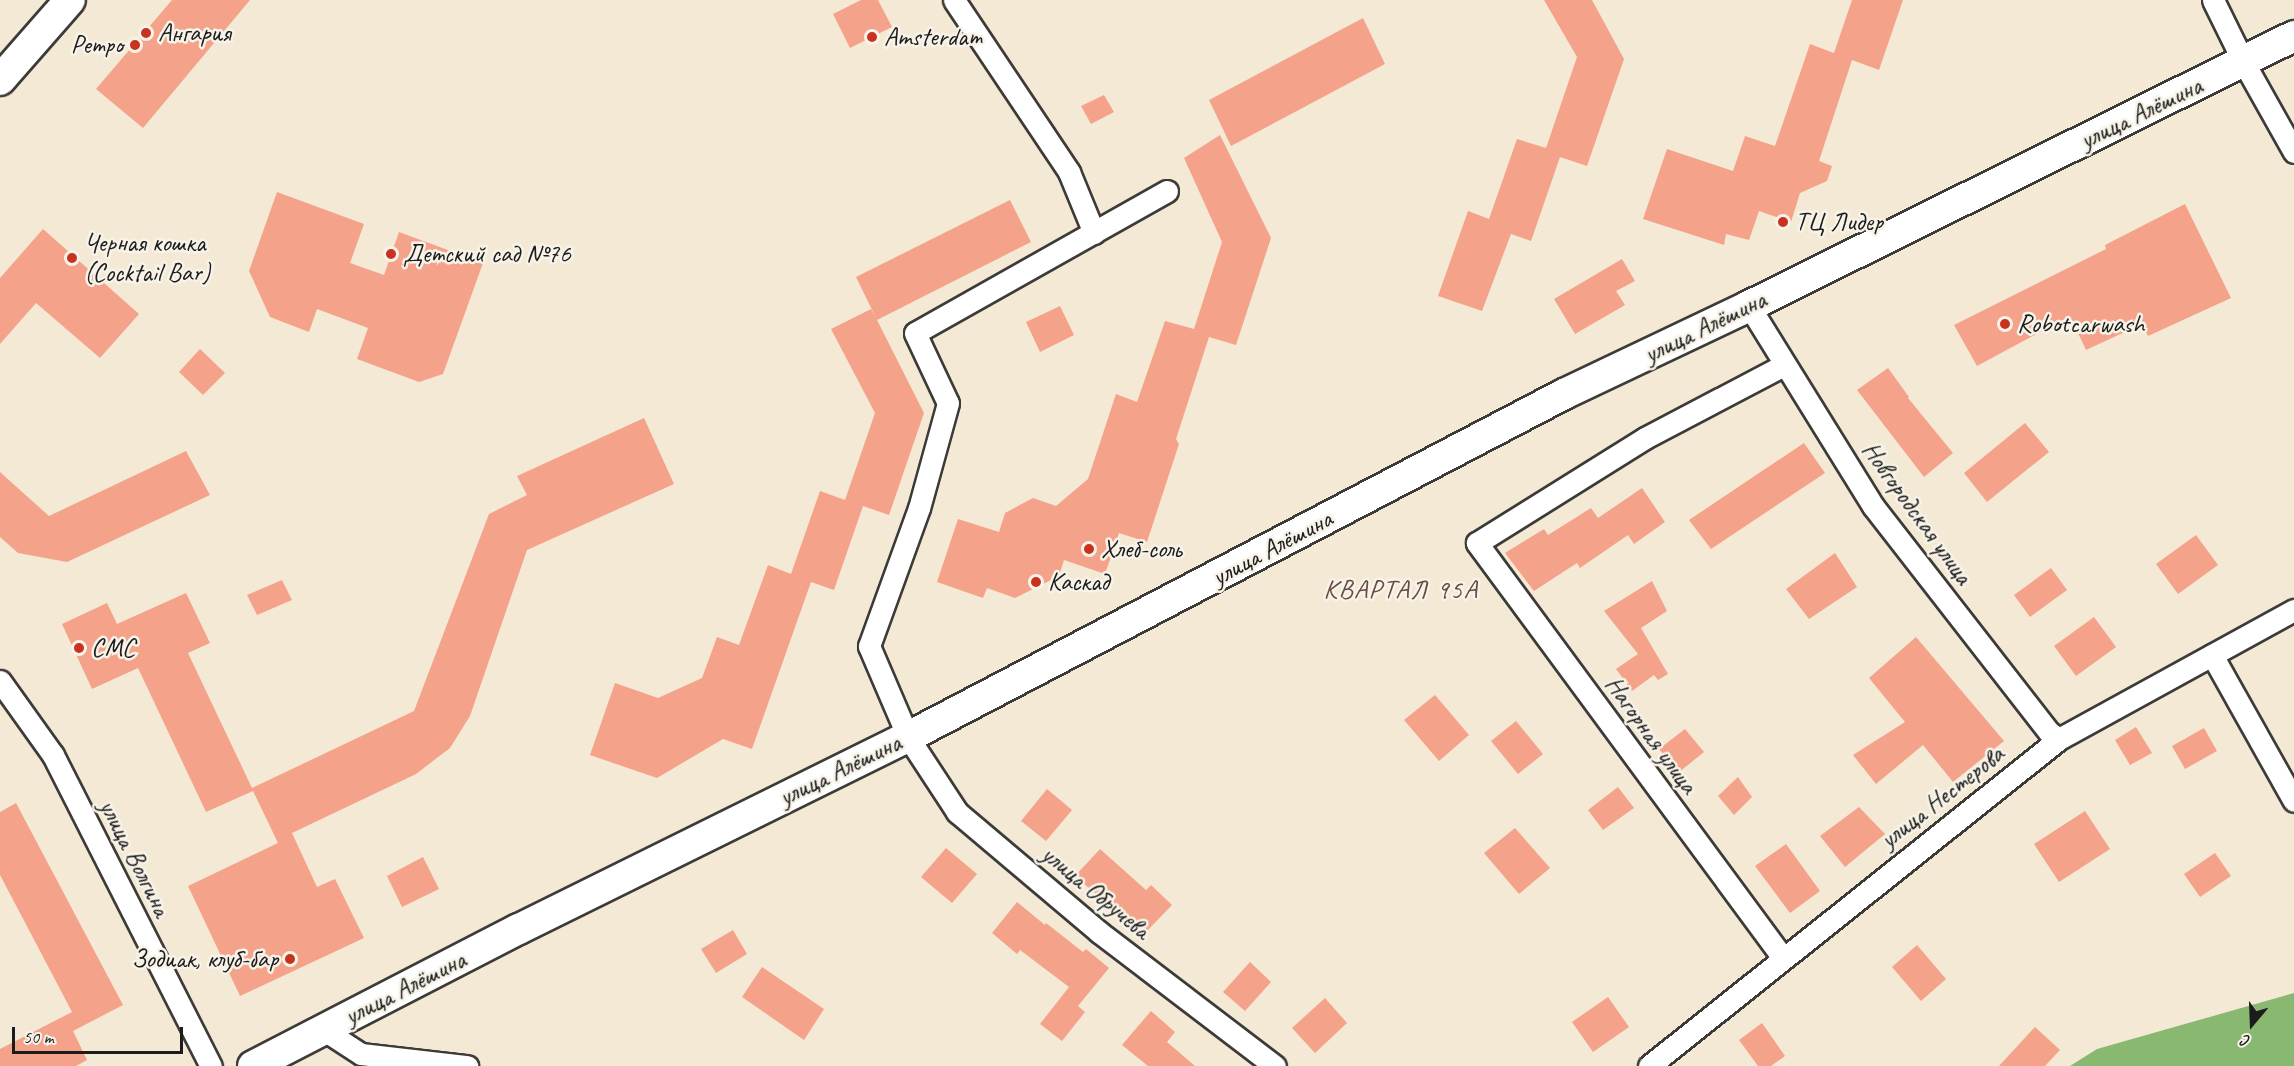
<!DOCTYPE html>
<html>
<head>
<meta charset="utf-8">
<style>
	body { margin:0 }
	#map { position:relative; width:2294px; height:1066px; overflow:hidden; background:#f4e9d5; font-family:Caveat,sans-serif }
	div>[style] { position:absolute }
	.forest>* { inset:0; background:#89b871 }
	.building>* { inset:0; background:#f5a28a }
	.roads { filter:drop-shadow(2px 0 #3c3b38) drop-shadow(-2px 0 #3c3b38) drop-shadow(0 2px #3c3b38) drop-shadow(0 -2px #3c3b38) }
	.street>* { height:21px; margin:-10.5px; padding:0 10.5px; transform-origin:10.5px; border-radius:10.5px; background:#fff }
	.secondary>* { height:30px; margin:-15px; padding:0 15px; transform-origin:15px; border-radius:15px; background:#fff }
	.dots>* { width:16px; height:16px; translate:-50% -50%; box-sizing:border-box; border:3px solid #f7f3e8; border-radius:50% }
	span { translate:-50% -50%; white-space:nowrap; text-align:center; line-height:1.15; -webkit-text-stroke:5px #f7f3e8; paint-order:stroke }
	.poi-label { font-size:26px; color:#1c1c1c }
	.left { translate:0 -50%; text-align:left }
	.right { translate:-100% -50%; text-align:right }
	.street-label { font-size:26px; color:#1c1c1c }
	.neighbourhood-label { font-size:27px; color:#684b42; letter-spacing:1.5px }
	.north { position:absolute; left:2222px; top:994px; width:60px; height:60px; -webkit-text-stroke:4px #f7f3e8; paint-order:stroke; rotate:199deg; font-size:16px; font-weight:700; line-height:24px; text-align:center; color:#1c1c1c }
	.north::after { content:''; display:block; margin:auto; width:21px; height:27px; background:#1c1c1c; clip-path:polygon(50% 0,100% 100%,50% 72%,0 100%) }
	.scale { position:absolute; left:12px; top:1027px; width:171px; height:27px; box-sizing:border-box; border:3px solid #1c1c1c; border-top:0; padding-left:8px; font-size:18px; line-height:21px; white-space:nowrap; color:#1c1c1c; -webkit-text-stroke:4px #f7f3e8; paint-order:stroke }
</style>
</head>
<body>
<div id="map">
	<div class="forest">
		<div style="clip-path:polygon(2294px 993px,2294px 1066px,2070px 1066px,2097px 1049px)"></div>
	</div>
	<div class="building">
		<div style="clip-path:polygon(172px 0,250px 0,143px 128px,96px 89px)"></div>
		<div style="clip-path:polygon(861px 0,878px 0,892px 27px,850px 48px,833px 14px)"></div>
		<div style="clip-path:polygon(1544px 0,1592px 0,1624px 59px,1587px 166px,1560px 157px,1531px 241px,1511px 234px,1482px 311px,1438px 296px,1468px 211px,1489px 219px,1517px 139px,1546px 148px,1577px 57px)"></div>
		<div style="clip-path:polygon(1852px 0,1903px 0,1879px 70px,1852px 60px,1819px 161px,1832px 166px,1827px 181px,1800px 193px,1791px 222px,1759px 211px,1749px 240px,1726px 234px,1724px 245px,1643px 219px,1667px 149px,1733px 171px,1745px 136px,1775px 146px,1810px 44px,1834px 53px)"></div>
		<div style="clip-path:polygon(1363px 18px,1385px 64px,1231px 146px,1209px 100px)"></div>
		<div style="clip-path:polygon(1104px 95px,1114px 112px,1091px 124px,1081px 106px)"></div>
		<div style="clip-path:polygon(1220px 135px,1271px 238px,1236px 345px,1209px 337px,1176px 439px,1179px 444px,1147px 542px,1119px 533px,1105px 574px,1064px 560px,1059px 576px,1015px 598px,987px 588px,983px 598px,937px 582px,958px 519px,999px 532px,1005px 513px,1033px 498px,1056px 506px,1088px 479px,1116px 394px,1137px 402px,1165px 321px,1194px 329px,1222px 242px,1184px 158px)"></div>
		<div style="clip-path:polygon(277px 192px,364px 224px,350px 263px,384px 275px,399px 232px,483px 263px,443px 374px,419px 382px,357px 359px,368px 328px,317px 309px,309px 332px,270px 317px,249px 271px)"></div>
		<div style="clip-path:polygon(1010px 200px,1031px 242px,877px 320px,924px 413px,889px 515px,863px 506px,834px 590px,811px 582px,752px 749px,723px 739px,657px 778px,590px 755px,615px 683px,658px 698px,702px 678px,717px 637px,739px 645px,768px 565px,791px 574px,820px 491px,845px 500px,875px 413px,831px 329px,871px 309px,876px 318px,856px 277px)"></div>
		<div style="clip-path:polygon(2185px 204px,2231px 298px,2148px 336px,2142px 324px,2086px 350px,2070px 316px,1977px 366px,1954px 325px,2106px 249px,2105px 245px)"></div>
		<div style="clip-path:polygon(43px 229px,139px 314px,100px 358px,36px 303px,0 344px,0 278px)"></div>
		<div style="clip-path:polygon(1622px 259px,1635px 281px,1616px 291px,1625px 305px,1575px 334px,1554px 299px)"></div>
		<div style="clip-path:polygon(1060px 306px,1074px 335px,1040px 352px,1026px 322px)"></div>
		<div style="clip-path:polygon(200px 349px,225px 373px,203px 395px,179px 372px)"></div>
		<div style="clip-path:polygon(1888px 368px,1909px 397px,1908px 398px,1953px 453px,1924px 477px,1857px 390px)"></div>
		<div style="clip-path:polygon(644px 418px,674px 484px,527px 550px,470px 716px,450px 748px,416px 774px,292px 833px,317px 887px,335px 879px,364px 938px,240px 996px,188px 886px,278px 843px,253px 791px,206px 812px,138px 668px,92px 689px,62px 624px,107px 603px,117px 624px,186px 593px,210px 643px,188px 653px,252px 788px,414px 711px,489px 514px,527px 495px,517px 476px)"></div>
		<div style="clip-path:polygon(2025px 423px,2049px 452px,1987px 502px,1964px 473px)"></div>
		<div style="clip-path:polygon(1804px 443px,1825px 473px,1711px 549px,1689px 520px)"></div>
		<div style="clip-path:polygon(186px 451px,210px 495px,67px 562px,18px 553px,0 537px,0 472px,49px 516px)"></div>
		<div style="clip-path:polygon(1642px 488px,1665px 522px,1634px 544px,1628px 535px,1580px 568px,1577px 563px,1534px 591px,1505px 553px,1544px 529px,1548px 535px,1591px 508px,1598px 518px)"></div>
		<div style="clip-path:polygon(2196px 535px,2218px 565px,2178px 594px,2156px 564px)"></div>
		<div style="clip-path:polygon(1835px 553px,1857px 587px,1809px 619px,1786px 589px)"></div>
		<div style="clip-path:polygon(2051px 568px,2067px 590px,2030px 617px,2014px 595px)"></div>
		<div style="clip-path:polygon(282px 580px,292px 600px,257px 615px,247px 595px)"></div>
		<div style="clip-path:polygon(1652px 581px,1667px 611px,1641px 628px,1668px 674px,1658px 680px,1654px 675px,1632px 691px,1616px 669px,1638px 654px,1604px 611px)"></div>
		<div style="clip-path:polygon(2094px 617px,2116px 647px,2076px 676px,2054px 646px)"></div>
		<div style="clip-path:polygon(1916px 637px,2004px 741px,1953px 782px,1923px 745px,1876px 784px,1853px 755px,1905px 722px,1869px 678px)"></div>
		<div style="clip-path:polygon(1435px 695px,1469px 735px,1439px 761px,1404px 720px)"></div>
		<div style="clip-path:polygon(1516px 721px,1543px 754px,1518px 774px,1491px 741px)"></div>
		<div style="clip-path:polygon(2136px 727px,2152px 753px,2130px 765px,2115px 740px)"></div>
		<div style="clip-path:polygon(2204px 728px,2217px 751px,2185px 769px,2172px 746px)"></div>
		<div style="clip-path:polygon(1685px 729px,1704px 752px,1678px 773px,1659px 749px)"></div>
		<div style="clip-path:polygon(1738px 777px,1752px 797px,1734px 815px,1718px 796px)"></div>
		<div style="clip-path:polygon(1618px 787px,1634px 808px,1603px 830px,1588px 810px)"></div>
		<div style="clip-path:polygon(1047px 789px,1072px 810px,1046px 841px,1021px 821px)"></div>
		<div style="clip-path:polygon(16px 803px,123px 1005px,73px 1031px,87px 1060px,76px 1066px,0 1066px,0 1049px,72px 1012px,0 875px,0 812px)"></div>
		<div style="clip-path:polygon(1859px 807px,1885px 834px,1845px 867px,1820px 836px)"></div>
		<div style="clip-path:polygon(2085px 811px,2110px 849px,2059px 882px,2034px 844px)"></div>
		<div style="clip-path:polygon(1515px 828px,1550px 868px,1519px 894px,1484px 853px)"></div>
		<div style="clip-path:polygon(1786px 844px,1820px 891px,1790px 913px,1755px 866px)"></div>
		<div style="clip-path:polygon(946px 848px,977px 874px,952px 903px,921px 877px)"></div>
		<div style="clip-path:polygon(1100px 849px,1146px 890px,1151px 885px,1172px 905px,1146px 932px,1102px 892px,1098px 896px,1075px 876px)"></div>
		<div style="clip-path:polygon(2215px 853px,2231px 876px,2200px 897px,2184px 874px)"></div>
		<div style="clip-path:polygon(423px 857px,439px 889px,402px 907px,387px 876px)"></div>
		<div style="clip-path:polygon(1017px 902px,1045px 925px,1046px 923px,1083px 952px,1086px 949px,1109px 968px,1078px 1006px,1085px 1012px,1062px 1041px,1040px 1024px,1069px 987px,1020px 950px,1017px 954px,992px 933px)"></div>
		<div style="clip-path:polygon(733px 930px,747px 954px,716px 973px,701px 949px)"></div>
		<div style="clip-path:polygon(1917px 945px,1946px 979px,1921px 1001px,1892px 967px)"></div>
		<div style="clip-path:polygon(1250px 962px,1271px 982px,1245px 1011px,1223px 992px)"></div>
		<div style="clip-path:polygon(762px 967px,824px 1009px,804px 1040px,742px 997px)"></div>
		<div style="clip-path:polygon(1608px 997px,1629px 1027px,1593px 1052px,1572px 1022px)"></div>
		<div style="clip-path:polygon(1325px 998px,1347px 1023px,1315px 1053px,1292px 1028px)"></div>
		<div style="clip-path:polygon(1151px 1011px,1175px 1032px,1167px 1042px,1195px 1066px,1148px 1066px,1122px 1045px)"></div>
		<div style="clip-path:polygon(1762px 1023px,1785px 1056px,1771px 1066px,1758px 1066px,1739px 1040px)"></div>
		<div style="clip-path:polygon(2035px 1027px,2060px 1050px,2045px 1066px,1999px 1066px)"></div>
	</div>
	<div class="roads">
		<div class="street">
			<div style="left:954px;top:0;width:207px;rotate:56.2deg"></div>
			<div style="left:1069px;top:172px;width:66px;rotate:67.7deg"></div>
			<div style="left:2213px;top:0;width:70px;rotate:63.8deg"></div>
			<div style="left:2244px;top:63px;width:102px;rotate:60.7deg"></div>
			<div style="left:1167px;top:191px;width:289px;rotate:150.6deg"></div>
			<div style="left:915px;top:333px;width:77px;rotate:64.8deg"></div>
			<div style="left:948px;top:403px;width:109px;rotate:105.4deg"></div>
			<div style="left:919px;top:508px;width:147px;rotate:109.9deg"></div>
			<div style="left:869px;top:646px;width:99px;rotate:66.8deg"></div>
			<div style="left:908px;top:737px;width:90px;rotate:56.8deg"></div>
			<div style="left:957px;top:812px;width:186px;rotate:40.2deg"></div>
			<div style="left:1099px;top:932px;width:221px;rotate:37.3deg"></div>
			<div style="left:1749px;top:306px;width:235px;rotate:58.2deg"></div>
			<div style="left:1873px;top:506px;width:286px;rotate:52.1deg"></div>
			<div style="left:2049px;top:732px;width:12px;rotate:35deg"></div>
			<div style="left:2212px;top:655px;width:167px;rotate:60.7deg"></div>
			<div style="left:0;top:681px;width:91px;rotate:54.4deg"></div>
			<div style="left:53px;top:755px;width:349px;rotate:63.1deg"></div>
			<div style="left:1783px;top:958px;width:516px;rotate:-126.4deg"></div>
			<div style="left:1477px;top:543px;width:198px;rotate:-32deg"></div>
			<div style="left:1645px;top:438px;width:157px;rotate:-27.7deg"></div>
			<div style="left:324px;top:1030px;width:44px;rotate:33deg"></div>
			<div style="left:361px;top:1054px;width:107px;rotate:6.5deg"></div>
			<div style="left:1649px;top:1066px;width:524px;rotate:-38.57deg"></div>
			<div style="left:2059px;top:739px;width:268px;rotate:-28.8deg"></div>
		</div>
		<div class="secondary">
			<div style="left:0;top:80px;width:106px;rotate:-48.8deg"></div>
			<div style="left:253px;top:1066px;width:299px;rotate:-27.3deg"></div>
			<div style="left:519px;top:929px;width:434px;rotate:-26.3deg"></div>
			<div style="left:908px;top:737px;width:740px;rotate:-27.6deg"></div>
			<div style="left:1564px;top:394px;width:205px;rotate:-25.4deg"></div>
			<div style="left:1749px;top:306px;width:608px;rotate:-26.35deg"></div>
		</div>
	</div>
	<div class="dots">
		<div style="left:146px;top:33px;background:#c8321e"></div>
		<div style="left:872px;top:37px;background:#c8321e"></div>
		<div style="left:135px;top:45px;background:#c8321e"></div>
		<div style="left:1783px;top:222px;background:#c8321e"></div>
		<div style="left:391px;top:254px;background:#c8321e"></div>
		<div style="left:72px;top:258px;background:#c8321e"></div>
		<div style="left:2005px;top:324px;background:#c8321e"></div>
		<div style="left:1089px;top:549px;background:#c8321e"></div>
		<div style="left:1036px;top:582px;background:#c8321e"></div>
		<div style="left:79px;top:648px;background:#c8321e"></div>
		<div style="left:290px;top:959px;background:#c8321e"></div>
	</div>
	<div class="poi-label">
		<span class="left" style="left:158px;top:33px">Ангария</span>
		<span class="left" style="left:884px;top:37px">Amsterdam</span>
		<span class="right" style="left:123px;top:45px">Ретро</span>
		<span class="left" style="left:1795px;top:222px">ТЦ Лидер</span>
		<span class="left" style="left:84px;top:258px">Черная кошка<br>(Cocktail Bar)</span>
		<span class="left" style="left:403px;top:254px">Детский сад №76</span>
		<span class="left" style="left:2017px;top:324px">Robotcarwash</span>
		<span class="left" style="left:1101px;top:549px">Хлеб-соль</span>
		<span class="left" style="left:1048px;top:582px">Каскад</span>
		<span class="left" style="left:91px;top:648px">СМС</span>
		<span class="right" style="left:278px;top:959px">Зодиак, клуб-бар</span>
	</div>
	<div class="street-label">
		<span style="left:2141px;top:113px;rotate:-26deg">улица Алёшина</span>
		<span style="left:1705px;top:327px;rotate:-26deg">улица Алёшина</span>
		<span style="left:1917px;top:513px;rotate:54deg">Новгородская улица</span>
		<span style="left:1272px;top:548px;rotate:-28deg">улица Алёшина</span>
		<span style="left:1651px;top:735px;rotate:54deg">Нагорная улица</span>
		<span style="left:840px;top:770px;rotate:-26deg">улица Алёшина</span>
		<span style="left:1942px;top:797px;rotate:-38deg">улица Нестерова</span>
		<span style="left:135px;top:858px;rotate:63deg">улица Волгина</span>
		<span style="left:1096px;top:892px;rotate:39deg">улица Обручева</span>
		<span style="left:405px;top:988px;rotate:-27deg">улица Алёшина</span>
	</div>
	<div class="neighbourhood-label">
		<span style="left:1401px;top:590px">КВАРТАЛ 95А</span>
	</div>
	<div class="north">С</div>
	<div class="scale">50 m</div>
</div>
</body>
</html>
